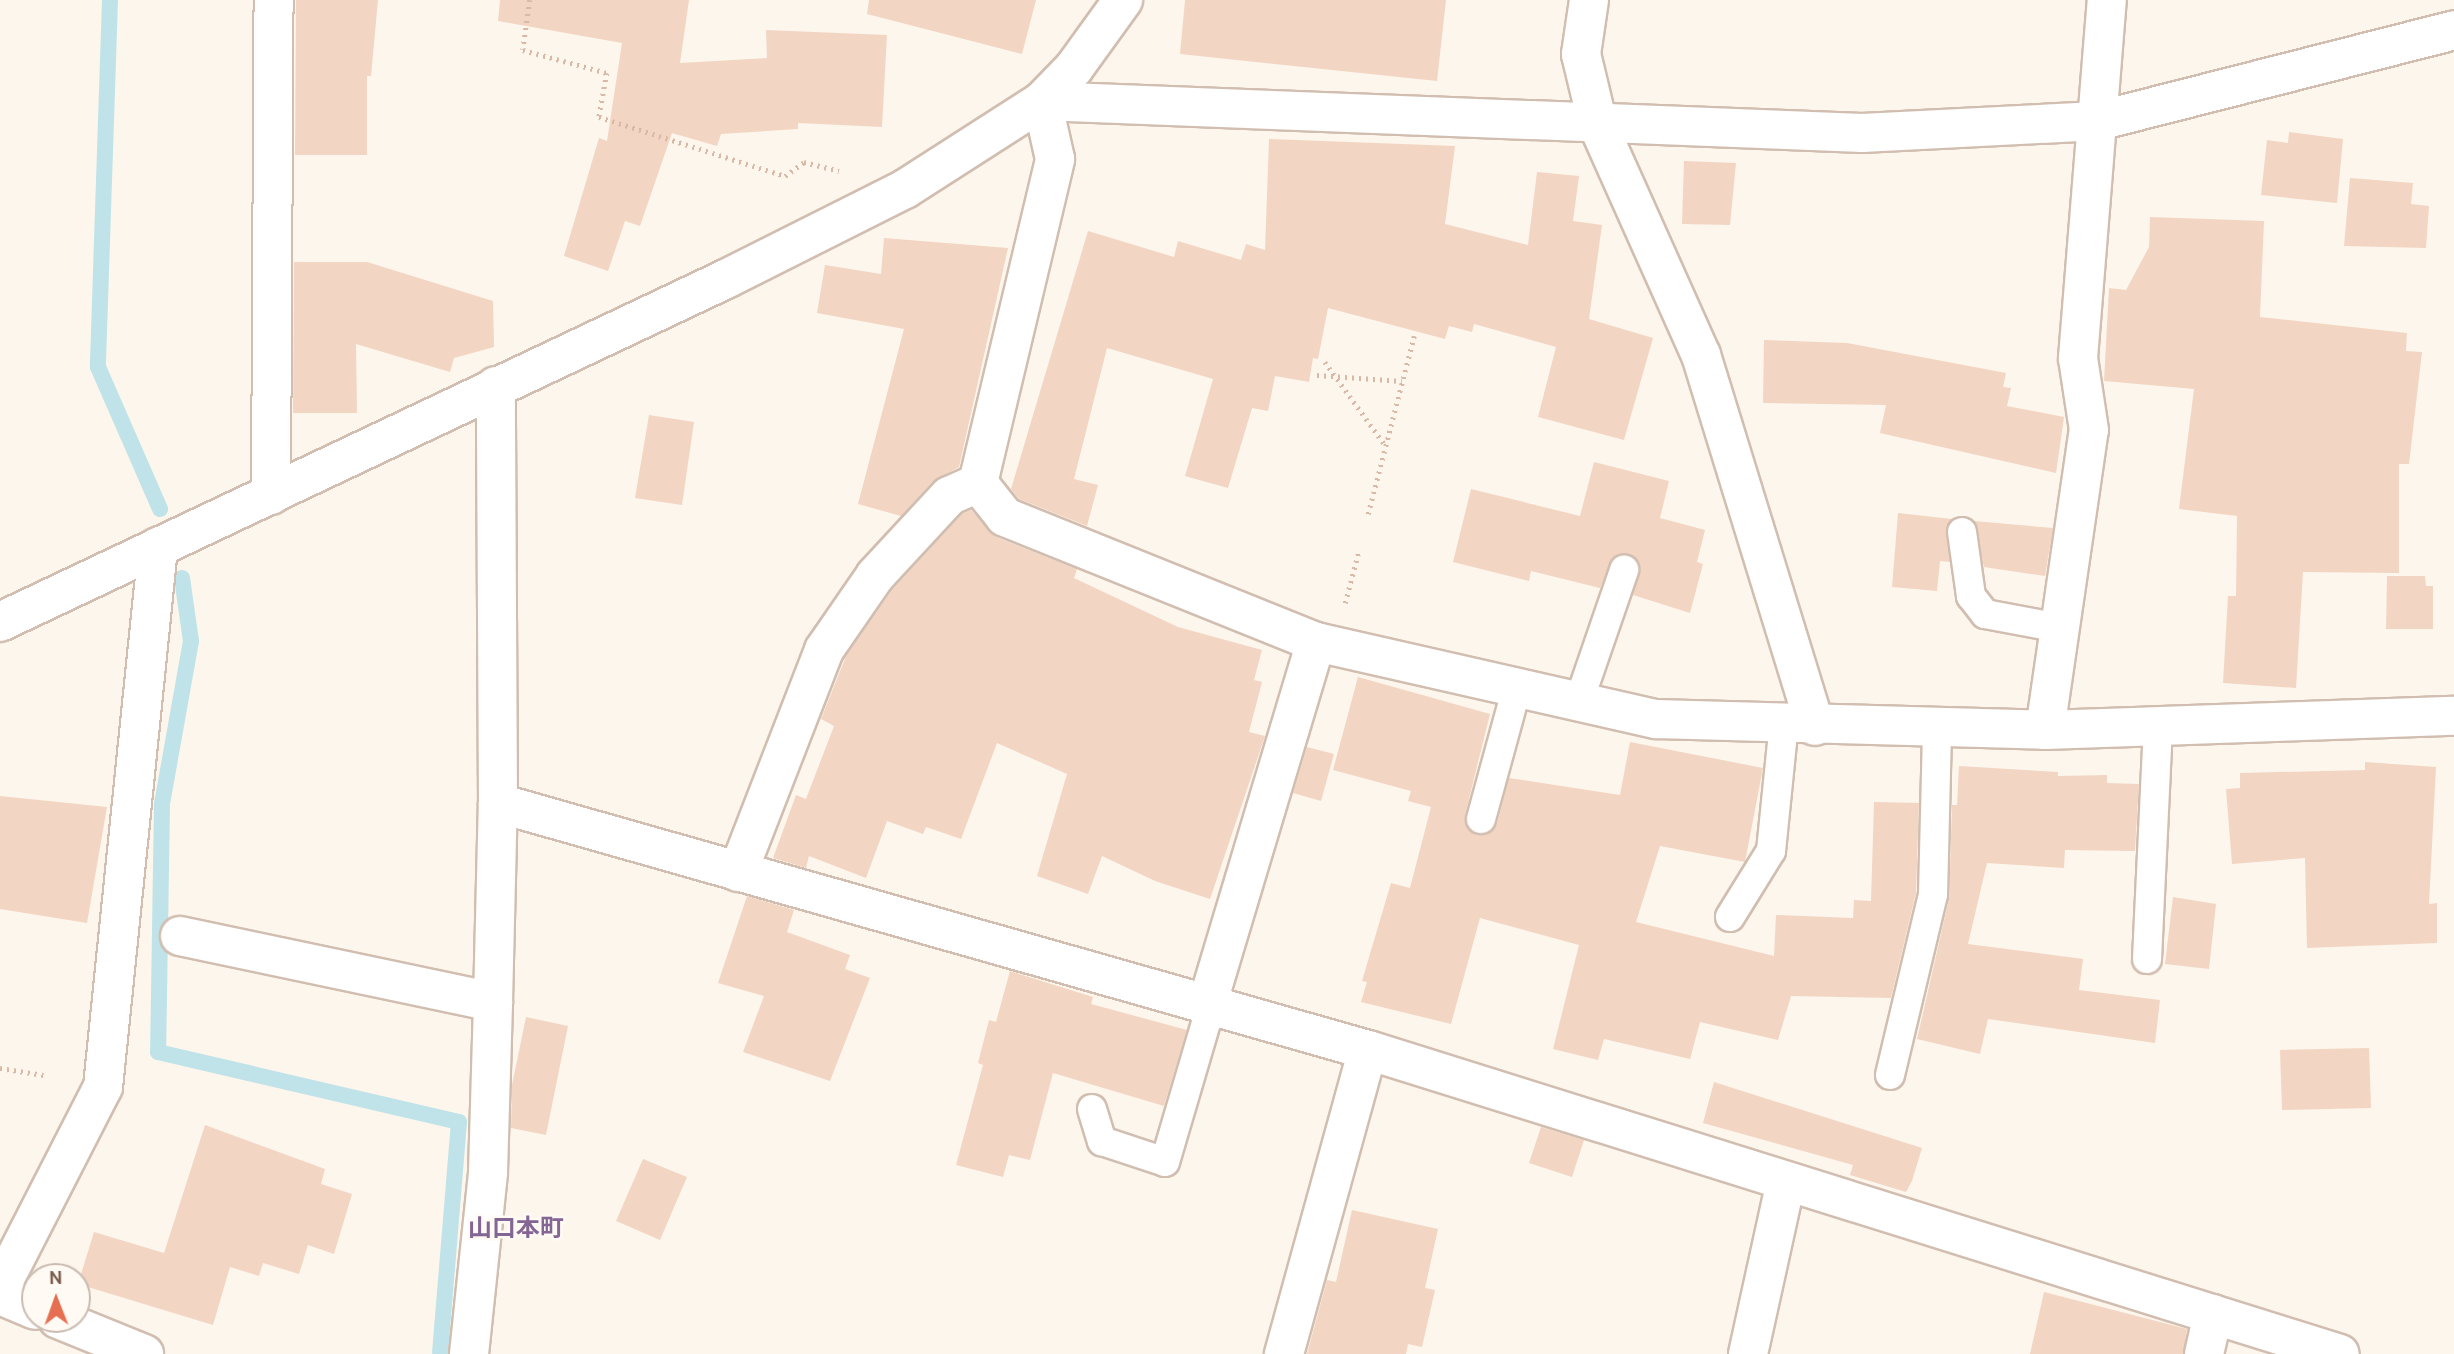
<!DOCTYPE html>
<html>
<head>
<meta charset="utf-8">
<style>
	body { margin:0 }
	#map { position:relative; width:2454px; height:1354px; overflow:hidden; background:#fdf6ec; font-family:Overpass,"Noto Sans JP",sans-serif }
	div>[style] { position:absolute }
	.stream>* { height:16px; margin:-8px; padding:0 8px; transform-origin:8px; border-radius:8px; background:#bfe3e8 }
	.building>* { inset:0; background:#f3d5c3 }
	.path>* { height:4.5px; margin-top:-2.25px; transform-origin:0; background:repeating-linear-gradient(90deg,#d9b8a5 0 2px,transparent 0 7px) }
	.roads { filter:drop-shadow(2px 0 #d1beb0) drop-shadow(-2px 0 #d1beb0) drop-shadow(0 2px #d1beb0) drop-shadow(0 -2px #d1beb0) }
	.lane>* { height:28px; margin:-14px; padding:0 14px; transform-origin:14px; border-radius:14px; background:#fff }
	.street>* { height:38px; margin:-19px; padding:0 19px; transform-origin:19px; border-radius:19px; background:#fff }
	.secondary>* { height:38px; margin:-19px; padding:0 19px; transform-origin:19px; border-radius:19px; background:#fff }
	span { translate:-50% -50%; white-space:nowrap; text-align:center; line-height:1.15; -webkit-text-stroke:5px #fffaf3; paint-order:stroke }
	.quarter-label { font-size:24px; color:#846695; font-weight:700 }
	.north { position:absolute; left:21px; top:1263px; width:70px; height:70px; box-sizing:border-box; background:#fffaf3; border:2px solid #cabbb1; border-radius:50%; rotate:359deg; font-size:19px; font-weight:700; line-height:28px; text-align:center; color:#7a5c4d }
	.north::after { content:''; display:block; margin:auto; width:24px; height:32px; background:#e76f51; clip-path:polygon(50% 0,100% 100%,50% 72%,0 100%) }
</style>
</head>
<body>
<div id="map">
	<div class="stream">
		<div style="left:110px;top:0;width:367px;rotate:91.9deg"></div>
		<div style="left:98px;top:367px;width:155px;rotate:66.4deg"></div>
		<div style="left:182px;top:578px;width:64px;rotate:81.9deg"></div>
		<div style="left:191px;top:641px;width:166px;rotate:100.1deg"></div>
		<div style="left:162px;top:804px;width:248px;rotate:90.9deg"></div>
		<div style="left:158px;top:1052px;width:309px;rotate:13.1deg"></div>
		<div style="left:459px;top:1122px;width:231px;rotate:94.7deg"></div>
	</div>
	<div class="building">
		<div style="clip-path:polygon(296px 0,378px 0,371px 76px,367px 76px,367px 155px,295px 155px)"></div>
		<div style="clip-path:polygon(500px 0,689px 0,680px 63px,767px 58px,766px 30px,887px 35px,882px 127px,798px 123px,798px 129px,721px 134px,717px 146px,672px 133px,640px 226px,625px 221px,608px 271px,564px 256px,599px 138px,607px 141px,622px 43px,498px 21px)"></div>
		<div style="clip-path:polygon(869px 0,1036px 0,1022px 54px,867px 14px)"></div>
		<div style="clip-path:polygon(1185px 0,1446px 0,1437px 81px,1180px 54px)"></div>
		<div style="clip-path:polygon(2289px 132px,2343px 139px,2337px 203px,2261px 195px,2267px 140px,2288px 143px)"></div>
		<div style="clip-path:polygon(1269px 139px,1455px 146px,1445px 224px,1528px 245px,1537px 172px,1579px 176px,1573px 221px,1602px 225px,1589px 319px,1653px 338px,1624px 440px,1538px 417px,1556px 347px,1474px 324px,1472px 332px,1449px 326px,1445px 339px,1328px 308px,1318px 359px,1313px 358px,1309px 382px,1275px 376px,1268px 411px,1252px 408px,1228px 488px,1185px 476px,1213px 379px,1107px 348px,1074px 479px,1098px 485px,1087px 526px,1019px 499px,1011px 489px,1088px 231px,1174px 257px,1178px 241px,1241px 260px,1246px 244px,1265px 250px)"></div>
		<div style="clip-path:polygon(1684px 161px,1736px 163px,1730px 225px,1682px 224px)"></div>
		<div style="clip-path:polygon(2350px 178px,2413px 183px,2411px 204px,2429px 206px,2426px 248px,2344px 246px)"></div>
		<div style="clip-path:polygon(2150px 217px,2264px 221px,2260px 317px,2407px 333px,2406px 351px,2422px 352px,2409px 464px,2399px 464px,2399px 573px,2303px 572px,2296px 688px,2223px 683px,2228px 596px,2236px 596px,2237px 516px,2179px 509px,2194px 389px,2104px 381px,2109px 288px,2126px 290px,2149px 247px)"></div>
		<div style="clip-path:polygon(884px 238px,1008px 248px,959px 467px,933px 481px,901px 516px,858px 504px,904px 329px,817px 313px,825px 265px,881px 274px)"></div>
		<div style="clip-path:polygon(294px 262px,367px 262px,493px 301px,494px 347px,454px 358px,450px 372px,356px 344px,357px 413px,293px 413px)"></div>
		<div style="clip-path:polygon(1764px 340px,1847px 343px,2006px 373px,2003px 387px,2011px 388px,2007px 406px,2064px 417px,2056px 473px,1880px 433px,1886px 405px,1763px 403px)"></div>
		<div style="clip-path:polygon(649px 415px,694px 422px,682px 505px,635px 498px)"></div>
		<div style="clip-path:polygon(1594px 462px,1669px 481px,1660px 518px,1705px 530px,1697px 562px,1703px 564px,1690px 613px,1633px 595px,1640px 568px,1629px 554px,1613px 558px,1600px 588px,1531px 571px,1529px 581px,1453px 562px,1471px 489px,1580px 516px)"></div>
		<div style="clip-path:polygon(971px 510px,996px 537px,1077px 569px,1074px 578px,1178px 627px,1262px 650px,1254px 680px,1262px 682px,1249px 732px,1265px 736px,1210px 899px,1155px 881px,1102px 856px,1088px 894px,1037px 876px,1067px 774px,997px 743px,961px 839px,926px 827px,923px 834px,887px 821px,866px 878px,809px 856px,806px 868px,773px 858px,796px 795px,806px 799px,834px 726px,821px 719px,846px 656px,892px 590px,962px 514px)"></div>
		<div style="clip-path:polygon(1898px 513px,1952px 519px,1946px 534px,1950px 562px,1940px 561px,1937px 591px,1892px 587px)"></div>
		<div style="clip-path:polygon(1974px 521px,2053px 528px,2045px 576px,1984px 567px)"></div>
		<div style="clip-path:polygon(2387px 576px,2425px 576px,2426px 586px,2433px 586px,2433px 629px,2386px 629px)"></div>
		<div style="clip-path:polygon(1358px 677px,1490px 714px,1465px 815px,1469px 830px,1477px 835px,1486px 835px,1497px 824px,1509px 778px,1620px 795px,1630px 742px,1763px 768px,1745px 862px,1660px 846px,1636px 922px,1774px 956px,1776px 915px,1853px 918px,1854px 900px,1871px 901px,1874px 802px,1919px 803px,1916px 893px,1891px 998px,1791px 996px,1778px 1040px,1700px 1022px,1690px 1059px,1604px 1039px,1598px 1060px,1553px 1049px,1579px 945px,1480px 918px,1451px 1024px,1361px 1002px,1367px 982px,1362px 981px,1391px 883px,1410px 888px,1431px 807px,1408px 801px,1411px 791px,1333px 770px)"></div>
		<div style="clip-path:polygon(1307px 747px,1334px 754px,1321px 801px,1293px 793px)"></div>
		<div style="clip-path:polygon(2365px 762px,2436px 767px,2429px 904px,2437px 903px,2437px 943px,2307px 948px,2305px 858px,2232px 864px,2226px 789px,2240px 788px,2240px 773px,2365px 770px)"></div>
		<div style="clip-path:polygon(1959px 766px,2058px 772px,2058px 776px,2107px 775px,2107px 783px,2139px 784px,2135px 851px,2065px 850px,2064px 868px,1987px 863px,1968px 944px,2083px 959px,2079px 990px,2160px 1000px,2155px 1043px,1988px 1019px,1980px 1054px,1917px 1039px,1949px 899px,1952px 805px,1957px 805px)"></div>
		<div style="clip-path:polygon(0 796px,107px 807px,87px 923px,0 909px)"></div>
		<div style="clip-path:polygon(747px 896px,794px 910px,787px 932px,850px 955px,845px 969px,870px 978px,830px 1081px,743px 1052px,764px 996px,718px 983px)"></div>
		<div style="clip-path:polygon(2173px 897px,2216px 904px,2209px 969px,2165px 964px)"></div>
		<div style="clip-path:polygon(1010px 971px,1093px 997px,1091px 1004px,1187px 1030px,1164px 1106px,1053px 1073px,1030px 1160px,1009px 1155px,1003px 1177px,956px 1165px,983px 1065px,978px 1063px,989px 1020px,996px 1022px)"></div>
		<div style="clip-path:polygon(526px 1017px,568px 1026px,546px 1135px,511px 1128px,512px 1085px)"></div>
		<div style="clip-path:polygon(2369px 1048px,2371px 1108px,2282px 1110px,2280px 1050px)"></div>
		<div style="clip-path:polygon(1714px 1082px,1922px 1148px,1912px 1181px,1906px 1192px,1850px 1175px,1853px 1165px,1703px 1123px)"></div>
		<div style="clip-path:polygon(205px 1125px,325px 1169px,321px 1184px,352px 1194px,334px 1254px,308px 1245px,299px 1274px,263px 1263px,259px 1276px,230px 1267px,213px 1325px,78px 1284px,94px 1232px,164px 1253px)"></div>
		<div style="clip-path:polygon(1541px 1127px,1584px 1140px,1572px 1177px,1529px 1163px)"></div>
		<div style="clip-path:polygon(643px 1159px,687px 1177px,660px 1240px,616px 1221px)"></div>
		<div style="clip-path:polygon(1352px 1210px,1438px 1229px,1425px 1288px,1435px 1290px,1422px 1347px,1408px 1344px,1406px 1354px,1307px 1354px,1327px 1280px,1336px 1282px)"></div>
		<div style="clip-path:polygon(2044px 1292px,2187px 1329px,2183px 1354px,2030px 1354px)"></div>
	</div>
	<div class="path">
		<div style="left:530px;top:0;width:50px;rotate:98deg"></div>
		<div style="left:523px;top:50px;width:87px;rotate:15.3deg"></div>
		<div style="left:607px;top:73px;width:45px;rotate:100.3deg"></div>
		<div style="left:599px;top:117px;width:195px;rotate:17.6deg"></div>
		<div style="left:785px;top:176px;width:24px;rotate:-36deg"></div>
		<div style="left:804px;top:162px;width:36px;rotate:14deg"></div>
		<div style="left:1325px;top:362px;width:102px;rotate:54.1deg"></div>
		<div style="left:1317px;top:375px;width:85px;rotate:4deg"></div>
		<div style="left:1368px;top:514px;width:184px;rotate:-75.5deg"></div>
		<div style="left:1345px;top:603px;width:55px;rotate:-75.2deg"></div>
		<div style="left:0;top:1068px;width:44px;rotate:9.2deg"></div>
	</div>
	<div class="roads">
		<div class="lane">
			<div style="left:1962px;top:532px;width:65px;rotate:82deg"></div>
			<div style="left:1971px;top:596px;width:23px;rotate:52deg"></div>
			<div style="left:1985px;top:614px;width:76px;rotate:10.6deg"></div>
			<div style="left:1579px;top:701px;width:139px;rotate:-71deg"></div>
			<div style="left:1481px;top:819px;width:137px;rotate:-74.7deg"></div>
			<div style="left:1730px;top:917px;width:78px;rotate:-58.2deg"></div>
			<div style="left:1771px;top:851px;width:128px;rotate:-84.2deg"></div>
			<div style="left:2147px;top:959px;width:233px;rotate:-87.3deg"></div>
			<div style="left:1890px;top:1075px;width:185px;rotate:-76.6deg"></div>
			<div style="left:1933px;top:895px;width:167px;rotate:-88.6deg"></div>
			<div style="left:1092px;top:1109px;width:34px;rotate:73deg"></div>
			<div style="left:1102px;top:1141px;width:66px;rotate:18.4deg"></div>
			<div style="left:1165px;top:1162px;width:163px;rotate:-73.6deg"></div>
		</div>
		<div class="street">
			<div style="left:1589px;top:0;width:55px;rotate:98.4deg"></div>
			<div style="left:1581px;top:54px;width:73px;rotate:76.5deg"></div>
			<div style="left:1598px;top:125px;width:252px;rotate:65.9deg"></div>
			<div style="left:1701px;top:355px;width:388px;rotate:72.9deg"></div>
			<div style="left:978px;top:483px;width:43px;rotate:51.5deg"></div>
			<div style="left:1005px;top:517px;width:335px;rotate:21.9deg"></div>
			<div style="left:1316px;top:642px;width:349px;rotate:12.8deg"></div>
			<div style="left:1656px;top:719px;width:389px;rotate:1.6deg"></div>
			<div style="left:2045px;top:730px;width:409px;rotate:-2deg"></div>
			<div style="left:978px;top:483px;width:333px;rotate:-76.6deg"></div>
			<div style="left:1055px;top:159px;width:59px;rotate:-102.6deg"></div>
			<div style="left:271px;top:495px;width:495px;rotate:-89.7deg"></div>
			<div style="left:2045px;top:730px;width:303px;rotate:-81.7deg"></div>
			<div style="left:2089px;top:430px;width:73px;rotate:-98.7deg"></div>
			<div style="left:2078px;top:358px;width:359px;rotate:-85.4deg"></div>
			<div style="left:498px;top:803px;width:904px;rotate:15.85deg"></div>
			<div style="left:1368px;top:1050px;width:1018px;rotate:17.37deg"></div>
			<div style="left:738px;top:872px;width:238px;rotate:-68.8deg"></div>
			<div style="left:824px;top:650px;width:90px;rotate:-55.4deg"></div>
			<div style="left:875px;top:576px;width:109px;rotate:-47.2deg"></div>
			<div style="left:949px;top:496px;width:32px;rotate:-24deg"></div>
			<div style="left:180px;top:936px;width:320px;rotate:11.9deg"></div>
			<div style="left:1207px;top:1005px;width:379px;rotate:-73.3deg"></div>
			<div style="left:0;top:1288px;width:226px;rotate:-62.9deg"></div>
			<div style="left:103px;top:1087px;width:543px;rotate:-84.18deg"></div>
			<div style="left:0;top:1295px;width:38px;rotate:23deg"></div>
			<div style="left:58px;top:1319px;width:93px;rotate:22.1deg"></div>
			<div style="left:469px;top:1354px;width:183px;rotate:-84deg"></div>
			<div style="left:488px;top:1172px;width:170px;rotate:-88.3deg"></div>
			<div style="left:493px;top:1002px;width:199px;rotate:-88.6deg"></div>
			<div style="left:498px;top:803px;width:417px;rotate:-90.3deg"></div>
			<div style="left:1284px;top:1354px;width:315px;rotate:-74.6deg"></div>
			<div style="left:1748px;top:1354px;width:177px;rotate:-77.6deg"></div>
			<div style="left:2204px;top:1354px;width:41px;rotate:-77.3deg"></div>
		</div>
		<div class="secondary">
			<div style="left:1042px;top:101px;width:821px;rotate:2.23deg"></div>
			<div style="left:1862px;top:133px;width:236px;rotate:-2.9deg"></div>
			<div style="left:2098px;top:121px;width:367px;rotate:-14.3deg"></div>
			<div style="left:0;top:622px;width:803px;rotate:-25.29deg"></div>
			<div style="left:726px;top:279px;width:200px;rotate:-26.7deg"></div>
			<div style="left:905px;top:189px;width:163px;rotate:-32.7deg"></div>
			<div style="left:1042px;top:101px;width:46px;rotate:-45.9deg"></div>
			<div style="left:1074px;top:68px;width:84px;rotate:-54.2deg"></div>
		</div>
	</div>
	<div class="quarter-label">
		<span style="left:516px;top:1231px">山口本町</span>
	</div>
	<div class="north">N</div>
</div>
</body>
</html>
